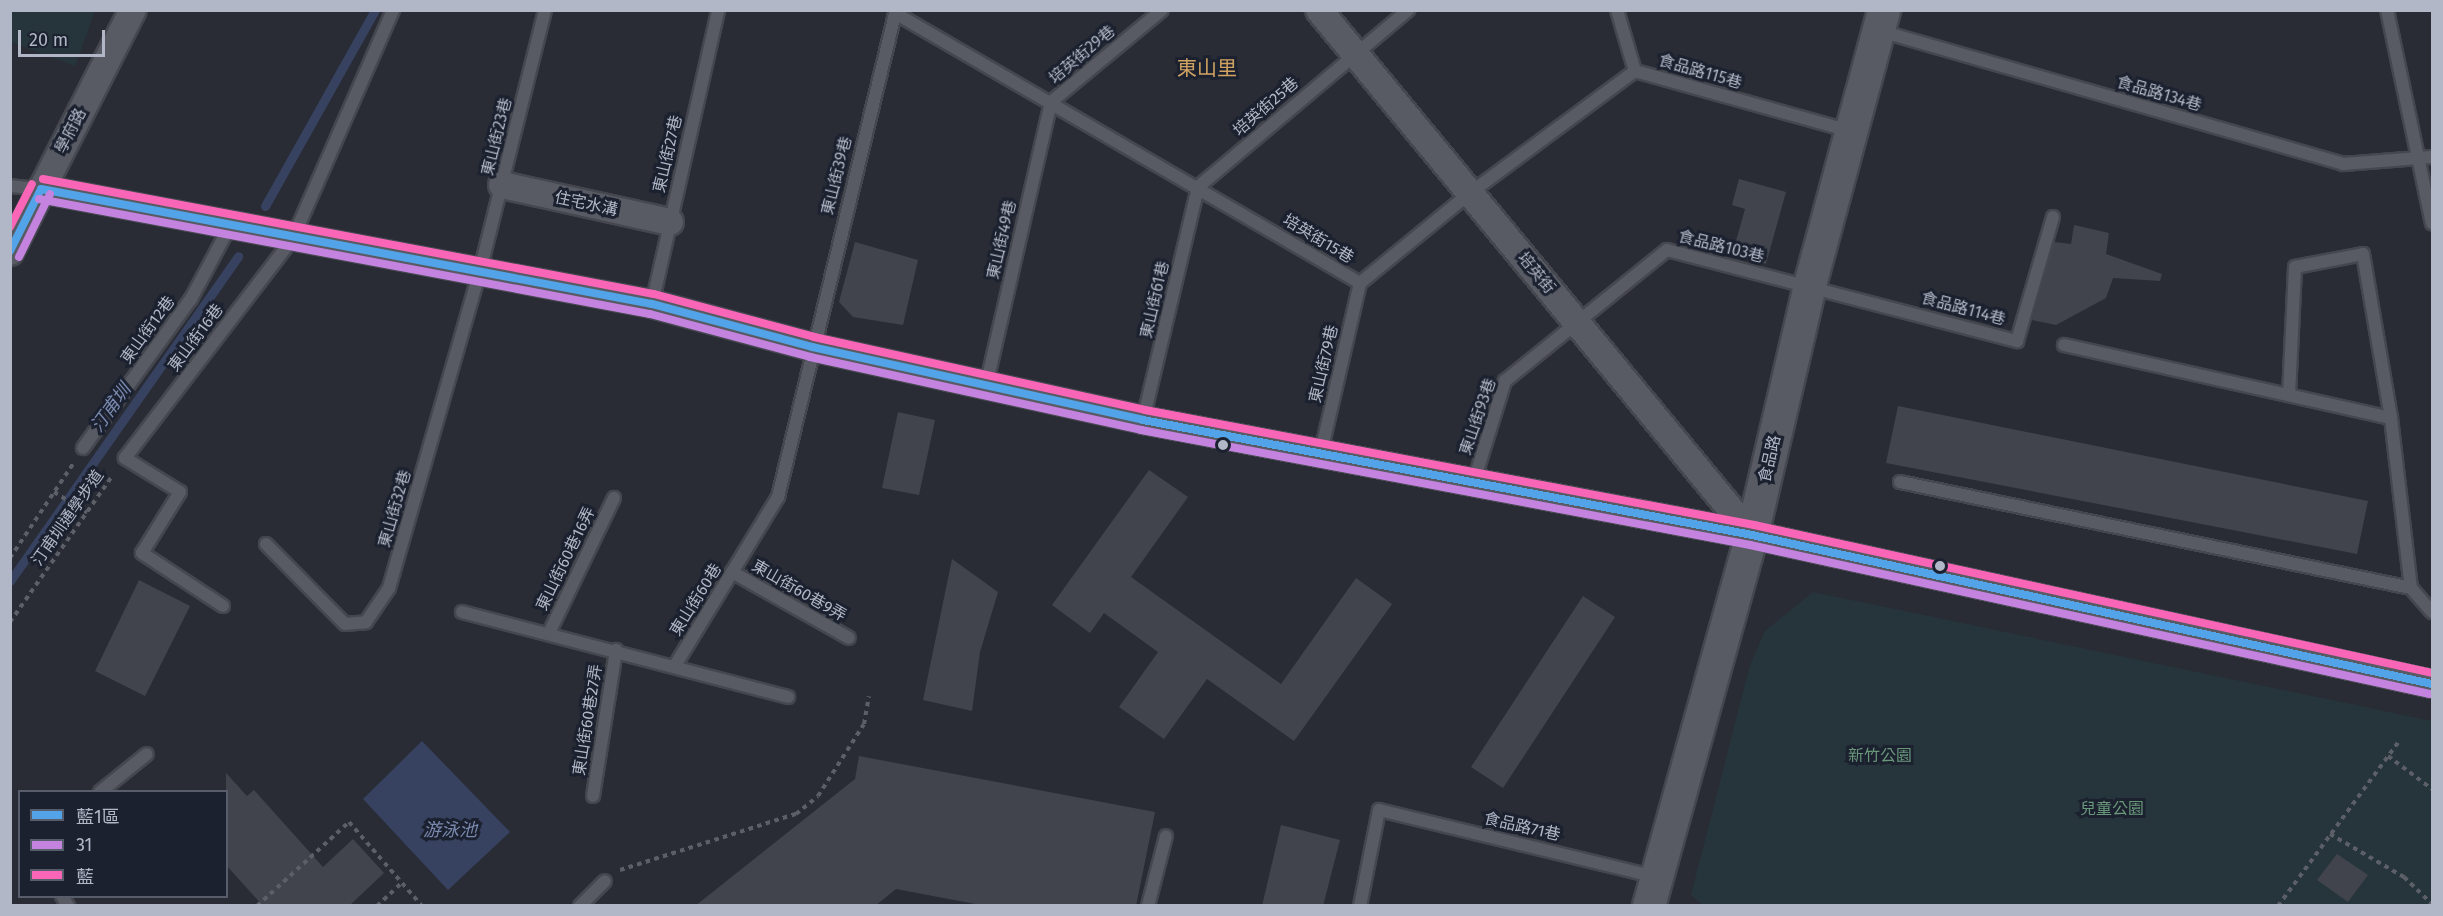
<!DOCTYPE html>
<html>
<head>
<meta charset="utf-8">
<style>
	body { margin:0 }
	#map { position:relative; width:2443px; height:916px; overflow:hidden; background:#292c35; font-family:"Fira Sans","Noto Sans TC",sans-serif }
	div>[style] { position:absolute }
	.green>* { inset:0; background:#26353b }
	.water>* { inset:0; background:#374260 }
	.stream>* { height:9px; margin:-4.5px; padding:0 4.5px; transform-origin:4.5px; border-radius:4.5px; background:#374260 }
	.building>* { inset:0; background:#41444c }
	.path>* { height:4px; margin-top:-2px; transform-origin:0; background:repeating-linear-gradient(90deg,#5c5f67 0 4.5px,transparent 0 9px) }
	.roads { filter:drop-shadow(2px 0 #45474f) drop-shadow(-2px 0 #45474f) drop-shadow(0 2px #45474f) drop-shadow(0 -2px #45474f) }
	.service>* { height:12px; margin:-6px; padding:0 6px; transform-origin:6px; border-radius:6px; background:#585b63 }
	.minor>* { height:26px; margin:-13px; padding:0 13px; transform-origin:13px; border-radius:13px; background:#585b63 }
	.tertiary>* { height:32px; margin:-16px; padding:0 16px; transform-origin:16px; border-radius:16px; background:#585b63 }
	.bus-1>* { height:8px; margin:-4px; padding:0 4px; transform-origin:4px; border-radius:4px; background:#53a3e8 }
	.bus-2>* { height:8px; margin:-4px; padding:0 4px; transform-origin:4px; border-radius:4px; background:#c483df }
	.bus-3>* { height:8px; margin:-4px; padding:0 4px; transform-origin:4px; border-radius:4px; background:#fa66b7 }
	.dots>* { width:16px; height:16px; translate:-50% -50%; box-sizing:border-box; border:3px solid #1c2130; border-radius:50% }
	span { translate:-50% -50%; white-space:nowrap; text-align:center; line-height:1.15; -webkit-text-stroke:6px #1c2130; paint-order:stroke }
	.street-label { font-size:16px; color:#b2b7c7 }
	.park-label { font-size:16px; color:#69977a }
	.water-label { font-size:18px; color:#7a89ae; font-style:italic }
	.quarter-label { font-size:20px; color:#d1a362 }
	.frame { position:absolute; inset:0; border:12px solid #b2b7c7; pointer-events:none }
	.legend { position:absolute; left:18px; top:790px; width:210px; height:108px; box-sizing:border-box; background:#1c2130; border:2px solid #585d6c; margin:0; padding:8px 10px; list-style:none; font-size:18px; color:#b2b7c7 }
	.legend li { display:flex; align-items:center; gap:12px; height:30px }
	.legend b { width:30px; border:2px solid #585d6c }
	.scale { position:absolute; left:18px; top:30px; width:87px; height:27px; box-sizing:border-box; border:3px solid #b2b7c7; border-top:0; padding-left:8px; font-size:18px; line-height:21px; white-space:nowrap; color:#b2b7c7; -webkit-text-stroke:4px #1c2130; paint-order:stroke }
</style>
</head>
<body>
<div id="map">
	<div class="green">
		<div style="clip-path:polygon(10px 11px,95px 11px,75px 66px,11px 42px)"></div>
		<div style="clip-path:polygon(1813px 592px,2432px 721px,2432px 905px,1704px 906px,1691px 895px,1750px 665px,1765px 631px)"></div>
	</div>
	<div class="water">
		<div style="clip-path:polygon(422px 741px,510px 832px,448px 890px,363px 799px)"></div>
	</div>
	<div class="stream">
		<div style="left:265px;top:206px;width:225px;rotate:-60.7deg"></div>
		<div style="left:10px;top:581px;width:397px;rotate:-54.9deg"></div>
	</div>
	<div class="building">
		<div style="clip-path:polygon(1739px 179px,1786px 192px,1766px 264px,1732px 255px,1745px 209px,1732px 205px)"></div>
		<div style="clip-path:polygon(2074px 225px,2109px 233px,2106px 254px,2162px 274px,2160px 281px,2113px 278px,2106px 298px,2056px 325px,2032px 320px,2054px 242px,2071px 244px)"></div>
		<div style="clip-path:polygon(855px 242px,918px 260px,903px 325px,853px 317px,839px 302px)"></div>
		<div style="clip-path:polygon(1898px 406px,2368px 501px,2357px 554px,1886px 463px)"></div>
		<div style="clip-path:polygon(898px 412px,935px 420px,919px 495px,882px 488px)"></div>
		<div style="clip-path:polygon(1149px 470px,1188px 497px,1131px 577px,1281px 684px,1356px 578px,1392px 604px,1294px 741px,1207px 679px,1164px 739px,1119px 707px,1158px 652px,1104px 613px,1090px 633px,1052px 605px)"></div>
		<div style="clip-path:polygon(952px 559px,998px 592px,980px 652px,972px 711px,923px 700px)"></div>
		<div style="clip-path:polygon(139px 580px,190px 606px,145px 696px,95px 671px)"></div>
		<div style="clip-path:polygon(1583px 596px,1615px 617px,1503px 788px,1471px 767px)"></div>
		<div style="clip-path:polygon(859px 756px,1155px 812px,1136px 906px,986px 906px,896px 889px,875px 906px,695px 906px,855px 779px)"></div>
		<div style="clip-path:polygon(226px 773px,247px 796px,254px 790px,323px 867px,353px 839px,384px 873px,349px 906px,263px 906px,226px 865px)"></div>
		<div style="clip-path:polygon(1281px 825px,1340px 840px,1323px 906px,1262px 906px)"></div>
		<div style="clip-path:polygon(2337px 854px,2368px 875px,2348px 902px,2317px 880px)"></div>
	</div>
	<div class="path">
		<div style="left:54px;top:492px;width:39px;rotate:32deg"></div>
		<div style="left:10px;top:558px;width:113px;rotate:-56.2deg"></div>
		<div style="left:10px;top:622px;width:179px;rotate:-55deg"></div>
		<div style="left:2388px;top:756px;width:55px;rotate:36.9deg"></div>
		<div style="left:2330px;top:834px;width:86px;rotate:30.2deg"></div>
		<div style="left:2404px;top:877px;width:39px;rotate:44deg"></div>
		<div style="left:620px;top:870px;width:185px;rotate:-17.7deg"></div>
		<div style="left:796px;top:814px;width:28px;rotate:-39deg"></div>
		<div style="left:818px;top:796px;width:85px;rotate:-57.4deg"></div>
		<div style="left:864px;top:724px;width:28px;rotate:-80deg"></div>
		<div style="left:257px;top:906px;width:125px;rotate:-42.4deg"></div>
		<div style="left:349px;top:822px;width:111px;rotate:49deg"></div>
		<div style="left:377px;top:906px;width:34px;rotate:-43deg"></div>
		<div style="left:2278px;top:906px;width:206px;rotate:-53.7deg"></div>
	</div>
	<div class="roads">
		<div class="service">
			<div style="left:1617px;top:10px;width:64px;rotate:73.6deg"></div>
			<div style="left:2387px;top:10px;width:218px;rotate:78.1deg"></div>
			<div style="left:895px;top:13px;width:538px;rotate:30.14deg"></div>
			<div style="left:1360px;top:283px;width:142px;rotate:-39.3deg"></div>
			<div style="left:1470px;top:193px;width:205px;rotate:-36.5deg"></div>
			<div style="left:1635px;top:71px;width:223px;rotate:15.6deg"></div>
			<div style="left:1880px;top:31px;width:482px;rotate:16deg"></div>
			<div style="left:2343px;top:164px;width:89px;rotate:-4.5deg"></div>
			<div style="left:1051px;top:102px;width:144px;rotate:-39.7deg"></div>
			<div style="left:10px;top:186px;width:31px;rotate:6deg"></div>
			<div style="left:1198px;top:187px;width:275px;rotate:-40.1deg"></div>
			<div style="left:652px;top:304px;width:301px;rotate:-77.3deg"></div>
			<div style="left:2064px;top:345px;width:335px;rotate:12.6deg"></div>
			<div style="left:2391px;top:418px;width:171px;rotate:83.3deg"></div>
			<div style="left:2411px;top:588px;width:32px;rotate:49deg"></div>
			<div style="left:986px;top:386px;width:291px;rotate:-77.1deg"></div>
			<div style="left:2289px;top:395px;width:128px;rotate:-87.3deg"></div>
			<div style="left:2295px;top:267px;width:69px;rotate:-10.8deg"></div>
			<div style="left:2363px;top:254px;width:166px;rotate:80.3deg"></div>
			<div style="left:1143px;top:420px;width:239px;rotate:-76.7deg"></div>
			<div style="left:83px;top:448px;width:184px;rotate:-54.1deg"></div>
			<div style="left:191px;top:299px;width:83px;rotate:-61.9deg"></div>
			<div style="left:1321px;top:452px;width:173px;rotate:-77deg"></div>
			<div style="left:1474px;top:481px;width:105px;rotate:-72.8deg"></div>
			<div style="left:1505px;top:381px;width:208px;rotate:-39deg"></div>
			<div style="left:1667px;top:250px;width:362px;rotate:14.6deg"></div>
			<div style="left:2017px;top:341px;width:129px;rotate:-73.8deg"></div>
			<div style="left:1900px;top:482px;width:522px;rotate:11.72deg"></div>
			<div style="left:266px;top:544px;width:112px;rotate:45.4deg"></div>
			<div style="left:345px;top:624px;width:21px;rotate:-5deg"></div>
			<div style="left:366px;top:622px;width:41px;rotate:-55.9deg"></div>
			<div style="left:389px;top:588px;width:330px;rotate:-74deg"></div>
			<div style="left:480px;top:271px;width:269px;rotate:-76deg"></div>
			<div style="left:732px;top:572px;width:134px;rotate:29.4deg"></div>
			<div style="left:223px;top:606px;width:97px;rotate:-146.8deg"></div>
			<div style="left:142px;top:553px;width:72px;rotate:-58.1deg"></div>
			<div style="left:180px;top:492px;width:65px;rotate:-148.3deg"></div>
			<div style="left:125px;top:458px;width:277px;rotate:-52.6deg"></div>
			<div style="left:293px;top:238px;width:249px;rotate:-66.3deg"></div>
			<div style="left:462px;top:612px;width:337px;rotate:14.6deg"></div>
			<div style="left:549px;top:633px;width:150px;rotate:-64.3deg"></div>
			<div style="left:676px;top:664px;width:196px;rotate:-58.6deg"></div>
			<div style="left:778px;top:497px;width:501px;rotate:-76.38deg"></div>
			<div style="left:100px;top:792px;width:60px;rotate:-39deg"></div>
			<div style="left:593px;top:796px;width:148px;rotate:-81deg"></div>
			<div style="left:62px;top:896px;width:12px;rotate:59deg"></div>
			<div style="left:580px;top:906px;width:35px;rotate:-45deg"></div>
			<div style="left:1148px;top:906px;width:72px;rotate:-75.6deg"></div>
			<div style="left:1360px;top:906px;width:98px;rotate:-78.8deg"></div>
			<div style="left:1379px;top:810px;width:285px;rotate:13.6deg"></div>
		</div>
		<div class="minor">
			<div style="left:1319px;top:10px;width:681px;rotate:50.49deg"></div>
			<div style="left:502px;top:185px;width:172px;rotate:12.4deg"></div>
			<div style="left:41px;top:189px;width:622px;rotate:10.66deg"></div>
			<div style="left:652px;top:304px;width:166px;rotate:15deg"></div>
			<div style="left:812px;top:347px;width:339px;rotate:12.4deg"></div>
			<div style="left:1143px;top:420px;width:620px;rotate:10.69deg"></div>
			<div style="left:1752px;top:535px;width:696px;rotate:12.36deg"></div>
			<div style="left:10px;top:252px;width:271px;rotate:-63.1deg"></div>
		</div>
		<div class="tertiary">
			<div style="left:1649px;top:906px;width:385px;rotate:-74.5deg"></div>
			<div style="left:1752px;top:535px;width:257px;rotate:-76.9deg"></div>
			<div style="left:1810px;top:285px;width:285px;rotate:-74.9deg"></div>
		</div>
	</div>
	<div class="bus-1">
		<div style="left:41px;top:189px;width:622px;rotate:10.66deg"></div>
		<div style="left:652px;top:304px;width:166px;rotate:15deg"></div>
		<div style="left:812px;top:347px;width:339px;rotate:12.4deg"></div>
		<div style="left:1143px;top:420px;width:620px;rotate:10.69deg"></div>
		<div style="left:1752px;top:535px;width:696px;rotate:12.36deg"></div>
		<div style="left:10px;top:251px;width:69px;rotate:-63.4deg"></div>
	</div>
	<div class="bus-2">
		<div style="left:39px;top:199px;width:622px;rotate:10.66deg"></div>
		<div style="left:650px;top:314px;width:166px;rotate:15deg"></div>
		<div style="left:810px;top:357px;width:339px;rotate:12.4deg"></div>
		<div style="left:1141px;top:430px;width:620px;rotate:10.69deg"></div>
		<div style="left:1750px;top:545px;width:696px;rotate:12.36deg"></div>
		<div style="left:19px;top:257px;width:70px;rotate:-63.8deg"></div>
	</div>
	<div class="bus-3">
		<div style="left:43px;top:179px;width:622px;rotate:10.66deg"></div>
		<div style="left:654px;top:294px;width:166px;rotate:15deg"></div>
		<div style="left:814px;top:337px;width:339px;rotate:12.4deg"></div>
		<div style="left:1145px;top:410px;width:620px;rotate:10.69deg"></div>
		<div style="left:1754px;top:525px;width:694px;rotate:12.31deg"></div>
		<div style="left:10px;top:227px;width:48px;rotate:-62.9deg"></div>
	</div>
	<div class="dots">
		<div style="left:1223px;top:445px;background:#b2b7c7"></div>
		<div style="left:1940px;top:566px;background:#b2b7c7"></div>
	</div>
	<div class="street-label">
		<span style="left:1082px;top:55px;rotate:-40deg">培英街29巷</span>
		<span style="left:1700px;top:72px;rotate:16deg">食品路115巷</span>
		<span style="left:2159px;top:94px;rotate:16deg">食品路134巷</span>
		<span style="left:1266px;top:107px;rotate:-41deg">培英街25巷</span>
		<span style="left:71px;top:131px;rotate:-63deg">學府路</span>
		<span style="left:497px;top:137px;rotate:-76deg">東山街23巷</span>
		<span style="left:668px;top:154px;rotate:-77deg">東山街27巷</span>
		<span style="left:837px;top:176px;rotate:-76deg">東山街39巷</span>
		<span style="left:586px;top:204px;rotate:12deg">住宅水溝</span>
		<span style="left:1318px;top:239px;rotate:31deg">培英街15巷</span>
		<span style="left:1002px;top:240px;rotate:-77deg">東山街49巷</span>
		<span style="left:1721px;top:247px;rotate:14deg">食品路103巷</span>
		<span style="left:1536px;top:273px;rotate:51deg">培英街</span>
		<span style="left:1155px;top:300px;rotate:-77deg">東山街61巷</span>
		<span style="left:1963px;top:309px;rotate:15deg">食品路114巷</span>
		<span style="left:148px;top:330px;rotate:-54deg">東山街12巷</span>
		<span style="left:196px;top:338px;rotate:-53deg">東山街16巷</span>
		<span style="left:1324px;top:364px;rotate:-77deg">東山街79巷</span>
		<span style="left:1478px;top:417px;rotate:-71deg">東山街93巷</span>
		<span style="left:1770px;top:459px;rotate:-77deg">食品路</span>
		<span style="left:395px;top:509px;rotate:-74deg">東山街32巷</span>
		<span style="left:68px;top:518px;rotate:-55deg">汀甫圳通學步道</span>
		<span style="left:566px;top:559px;rotate:-64deg">東山街60巷16弄</span>
		<span style="left:799px;top:591px;rotate:30deg">東山街60巷9弄</span>
		<span style="left:696px;top:600px;rotate:-58deg">東山街60巷</span>
		<span style="left:588px;top:720px;rotate:-81deg">東山街60巷27弄</span>
		<span style="left:1522px;top:827px;rotate:13deg">食品路71巷</span>
	</div>
	<div class="park-label">
		<span style="left:1880px;top:756px">新竹公園</span>
		<span style="left:2112px;top:809px">兒童公園</span>
	</div>
	<div class="water-label">
		<span style="left:111px;top:408px;rotate:-54deg">汀甫圳</span>
		<span style="left:450px;top:830px">游泳池</span>
	</div>
	<div class="quarter-label">
		<span style="left:1207px;top:68px">東山里</span>
	</div>
	<div class="frame"></div>
	<ul class="legend">
	<li><b style="height:8px;background:#53a3e8"></b>藍1區</li>
	<li><b style="height:8px;background:#c483df"></b>31</li>
	<li><b style="height:8px;background:#fa66b7"></b>藍</li>
	</ul>
	<div class="scale">20 m</div>
</div>
</body>
</html>
